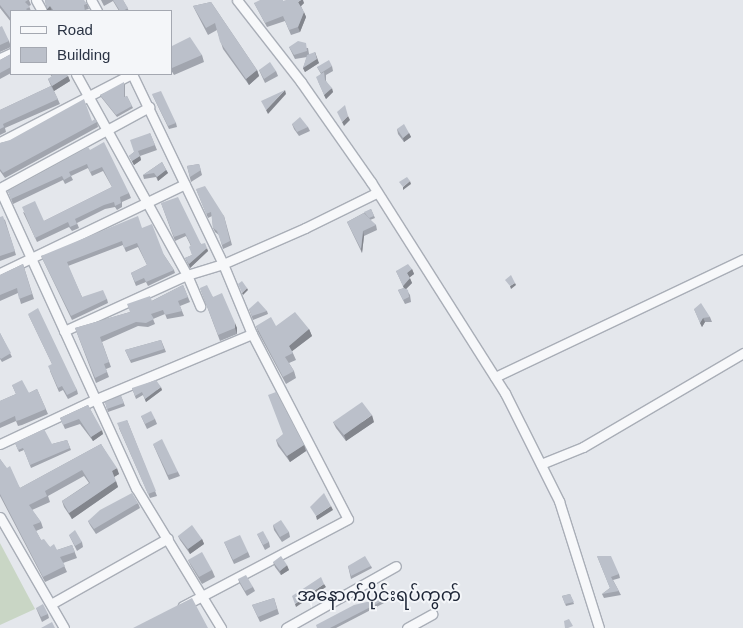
<!DOCTYPE html>
<html>
<head>
<meta charset="utf-8">
<style>
	body { margin:0 }
	#map { position:relative; width:743px; height:628px; overflow:hidden; background:#e4e7ec; font-family:Helvetica,"Noto Sans Myanmar",sans-serif }
	div>[style] { position:absolute }
	.green>* { inset:0; background:#c9d6c5 }
	.roads { filter:drop-shadow(1px 0 #a9aeb7) drop-shadow(-1px 0 #a9aeb7) drop-shadow(0 1px #a9aeb7) drop-shadow(0 -1px #a9aeb7) }
	.minor>* { height:9px; margin:-4.5px; padding:0 4.5px; transform-origin:4.5px; border-radius:4.5px; background:#f7f8fa }
	.wall>* { inset:0; background:#a1a5ae }
	.shaded-wall>* { inset:0; background:#83868d }
	.building>* { inset:0; background:#bbc0ca }
	span { translate:-50% -50%; white-space:nowrap; text-align:center; line-height:1.15; -webkit-text-stroke:4px #f4f6f9; paint-order:stroke }
	.quarter-label { font-size:18px; color:#1d2536 }
	.legend { position:absolute; left:10px; top:10px; width:162px; height:65px; box-sizing:border-box; background:#f4f6f9; border:1px solid #a4a8b1; margin:0; padding:6px 9px; list-style:none; font-size:15px; color:#2b3445 }
	.legend li { display:flex; align-items:center; gap:10px; height:25px }
	.legend b { width:25px; border:1px solid #a4a8b1 }
</style>
</head>
<body>
<div id="map">
	<div class="green">
		<div style="clip-path:polygon(0 543px,35px 609px,0 625px)"></div>
	</div>
	<div class="roads">
		<div class="minor">
			<div style="left:36px;top:0;width:13px;rotate:61deg"></div>
			<div style="left:91px;top:0;width:13px;rotate:61deg"></div>
			<div style="left:237px;top:0;width:104px;rotate:52deg"></div>
			<div style="left:301px;top:82px;width:122px;rotate:55deg"></div>
			<div style="left:371px;top:182px;width:250px;rotate:57.6deg"></div>
			<div style="left:505px;top:393px;width:121px;rotate:63.4deg"></div>
			<div style="left:559px;top:501px;width:133px;rotate:72.5deg"></div>
			<div style="left:0;top:58px;width:12px;rotate:-24deg"></div>
			<div style="left:76px;top:74px;width:230px;rotate:61.1deg"></div>
			<div style="left:187px;top:275px;width:34px;rotate:67deg"></div>
			<div style="left:132px;top:74px;width:211px;rotate:64.4deg"></div>
			<div style="left:223px;top:264px;width:76px;rotate:67.5deg"></div>
			<div style="left:252px;top:334px;width:208px;rotate:62.6deg"></div>
			<div style="left:348px;top:519px;width:187px;rotate:152.2deg"></div>
			<div style="left:0;top:142px;width:148px;rotate:-27.4deg"></div>
			<div style="left:0;top:188px;width:170px;rotate:-28.5deg"></div>
			<div style="left:0;top:190px;width:328px;rotate:65.5deg"></div>
			<div style="left:136px;top:488px;width:164px;rotate:58.7deg"></div>
			<div style="left:0;top:273px;width:205px;rotate:-25.7deg"></div>
			<div style="left:64px;top:331px;width:135px;rotate:-24.5deg"></div>
			<div style="left:187px;top:275px;width:38px;rotate:-17deg"></div>
			<div style="left:223px;top:264px;width:90px;rotate:-23.7deg"></div>
			<div style="left:305px;top:228px;width:79px;rotate:-26.2deg"></div>
			<div style="left:495px;top:377px;width:275px;rotate:-25.4deg"></div>
			<div style="left:0;top:444px;width:104px;rotate:-25.1deg"></div>
			<div style="left:94px;top:400px;width:171px;rotate:-22.7deg"></div>
			<div style="left:541px;top:464px;width:45px;rotate:-22deg"></div>
			<div style="left:583px;top:447px;width:186px;rotate:-30.4deg"></div>
			<div style="left:0;top:517px;width:128px;rotate:60deg"></div>
			<div style="left:51px;top:604px;width:134px;rotate:-29.4deg"></div>
			<div style="left:286px;top:628px;width:126px;rotate:-29.4deg"></div>
			<div style="left:407px;top:628px;width:29px;rotate:-29deg"></div>
		</div>
	</div>
	<div class="wall">
		<div style="clip-path:polygon(0 0,29px 0,31px 5px,29px 6px,31px 11px,11px 11px,11px 22px,0 8px)"></div>
		<div style="clip-path:polygon(45px 0,87px 4px,89px 9px,85px 10px,86px 11px,47px 11px)"></div>
		<div style="clip-path:polygon(101px 0,123px 0,129px 11px,119px 11px,113px 1px,104px 6px)"></div>
		<div style="clip-path:polygon(283px 1px,304px 3px,301px 6px,306px 17px,300px 32px,291px 35px,285px 21px,267px 27px,254px 3px)"></div>
		<div style="clip-path:polygon(211px 2px,257px 70px,259px 76px,249px 85px,223px 49px,217px 30px,208px 35px,196px 12px,193px 6px)"></div>
		<div style="clip-path:polygon(0 27px,9px 41px,11px 47px,0 52px)"></div>
		<div style="clip-path:polygon(171px 44px,172px 46px,202px 55px,204px 62px,174px 75px,171px 70px)"></div>
		<div style="clip-path:polygon(289px 47px,308px 48px,309px 54px,319px 63px,305px 72px,303px 68px,307px 57px,295px 59px)"></div>
		<div style="clip-path:polygon(11px 54px,11px 73px,0 79px,0 60px)"></div>
		<div style="clip-path:polygon(332px 66px,333px 71px,326px 75px,326px 81px,333px 92px,326px 99px,318px 81px,321px 74px,317px 67px)"></div>
		<div style="clip-path:polygon(259px 70px,276px 71px,278px 76px,265px 83px)"></div>
		<div style="clip-path:polygon(50px 74px,65px 74px,68px 76px,70px 81px,54px 91px,60px 104px,5px 128px,6px 132px,0 135px,0 110px,51px 86px,48px 79px,52px 77px)"></div>
		<div style="clip-path:polygon(125px 84px,125px 97px,127px 96px,133px 108px,117px 117px,101px 97px,100px 95px)"></div>
		<div style="clip-path:polygon(152px 94px,176px 123px,177px 127px,169px 129px)"></div>
		<div style="clip-path:polygon(92px 121px,97px 122px,98px 127px,5px 178px,0 171px,0 143px)"></div>
		<div style="clip-path:polygon(292px 124px,308px 127px,310px 131px,299px 136px,294px 129px)"></div>
		<div style="clip-path:polygon(397px 129px,409px 133px,411px 137px,404px 142px,398px 134px)"></div>
		<div style="clip-path:polygon(150px 133px,157px 150px,140px 156px,141px 160px,134px 165px,129px 156px,134px 152px)"></div>
		<div style="clip-path:polygon(90px 150px,129px 193px,131px 198px,122px 202px,122px 207px,117px 210px,115px 207px,105px 209px,77px 223px,79px 228px,72px 231px,69px 227px,37px 242px,23px 212px,44px 221px,112px 187px,103px 171px,92px 176px,88px 168px,71px 176px,73px 180px,65px 184px,63px 180px,13px 204px,8px 191px)"></div>
		<div style="clip-path:polygon(162px 162px,168px 173px,158px 181px,156px 177px,144px 179px,143px 175px)"></div>
		<div style="clip-path:polygon(199px 164px,202px 175px,191px 182px,187px 166px)"></div>
		<div style="clip-path:polygon(196px 189px,224px 216px,232px 245px,223px 249px,219px 235px,215px 232px,213px 228px,212px 216px,208px 218px)"></div>
		<div style="clip-path:polygon(161px 203px,208px 251px,190px 268px,185px 258px,192px 255px,191px 246px,186px 236px,175px 241px)"></div>
		<div style="clip-path:polygon(371px 209px,375px 218px,370px 220px,376px 225px,377px 230px,364px 236px,362px 253px,347px 222px)"></div>
		<div style="clip-path:polygon(0 217px,5px 220px,16px 255px,0 261px)"></div>
		<div style="clip-path:polygon(142px 228px,164px 255px,174px 270px,175px 273px,148px 286px,146px 282px,136px 286px,131px 273px,147px 265px,138px 247px,126px 252px,123px 245px,68px 266px,82px 297px,107px 299px,108px 303px,72px 320px,41px 256px)"></div>
		<div style="clip-path:polygon(23px 264px,34px 299px,21px 304px,18px 293px,0 301px,0 275px)"></div>
		<div style="clip-path:polygon(412px 269px,414px 274px,409px 277px,412px 283px,406px 289px,410px 295px,411px 302px,405px 304px,398px 290px,404px 288px,396px 271px)"></div>
		<div style="clip-path:polygon(183px 285px,190px 302px,180px 306px,184px 316px,167px 319px,165px 314px,153px 319px,155px 324px,148px 327px,138px 326px,102px 342px,111px 367px,106px 369px,109px 377px,96px 383px,75px 328px,130px 312px)"></div>
		<div style="clip-path:polygon(200px 288px,213px 297px,237px 328px,237px 334px,220px 341px)"></div>
		<div style="clip-path:polygon(249px 309px,267px 311px,268px 314px,253px 320px)"></div>
		<div style="clip-path:polygon(694px 309px,710px 317px,712px 322px,705px 322px,702px 327px)"></div>
		<div style="clip-path:polygon(28px 314px,77px 390px,78px 394px,68px 399px,63px 390px,59px 392px,50px 371px,52px 364px)"></div>
		<div style="clip-path:polygon(256px 326px,276px 326px,309px 329px,312px 336px,292px 351px,296px 360px,289px 363px,294px 371px,296px 378px,286px 384px,258px 332px)"></div>
		<div style="clip-path:polygon(0 333px,12px 357px,2px 362px,0 359px)"></div>
		<div style="clip-path:polygon(161px 340px,166px 352px,131px 363px,125px 350px)"></div>
		<div style="clip-path:polygon(12px 385px,29px 393px,37px 389px,48px 414px,22px 425px,18px 426px,16px 421px,0 428px,0 401px,16px 394px)"></div>
		<div style="clip-path:polygon(132px 388px,162px 390px,146px 402px,143px 395px,136px 399px)"></div>
		<div style="clip-path:polygon(121px 396px,125px 406px,108px 412px,105px 402px)"></div>
		<div style="clip-path:polygon(88px 405px,103px 434px,93px 441px,80px 424px,65px 429px,60px 418px)"></div>
		<div style="clip-path:polygon(141px 416px,155px 419px,157px 424px,147px 429px)"></div>
		<div style="clip-path:polygon(127px 420px,157px 496px,150px 498px,119px 428px)"></div>
		<div style="clip-path:polygon(333px 422px,374px 422px,346px 441px,336px 428px)"></div>
		<div style="clip-path:polygon(283px 435px,304px 445px,306px 451px,290px 462px,278px 446px,276px 440px)"></div>
		<div style="clip-path:polygon(67px 440px,71px 450px,31px 468px,24px 450px,19px 452px,15px 443px,52px 444px)"></div>
		<div style="clip-path:polygon(101px 444px,119px 474px,114px 477px,118px 487px,72px 519px,64px 507px,62px 501px,89px 483px,84px 476px,48px 496px,50px 502px,32px 510px,41px 522px,43px 528px,36px 531px,41px 540px,50px 547px,57px 550px,72px 545px,77px 558px,63px 563px,67px 572px,45px 582px,0 496px,0 459px,20px 488px)"></div>
		<div style="clip-path:polygon(153px 444px,178px 472px,180px 476px,169px 480px)"></div>
		<div style="clip-path:polygon(138px 503px,140px 508px,96px 534px,90px 525px,88px 521px)"></div>
		<div style="clip-path:polygon(273px 525px,289px 532px,290px 537px,282px 542px,274px 530px)"></div>
		<div style="clip-path:polygon(257px 534px,269px 542px,270px 547px,265px 550px)"></div>
		<div style="clip-path:polygon(69px 535px,82px 542px,83px 547px,77px 551px)"></div>
		<div style="clip-path:polygon(178px 536px,202px 539px,204px 544px,190px 554px,180px 540px)"></div>
		<div style="clip-path:polygon(224px 542px,248px 552px,250px 557px,234px 564px)"></div>
		<div style="clip-path:polygon(597px 556px,619px 574px,620px 578px,613px 580px,621px 595px,604px 598px,602px 594px,610px 588px)"></div>
		<div style="clip-path:polygon(188px 560px,212px 570px,215px 577px,202px 584px,191px 566px)"></div>
		<div style="clip-path:polygon(273px 562px,289px 570px,281px 575px,275px 567px)"></div>
		<div style="clip-path:polygon(348px 566px,371px 566px,372px 568px,351px 579px)"></div>
		<div style="clip-path:polygon(238px 579px,253px 587px,255px 591px,247px 596px,240px 584px)"></div>
		<div style="clip-path:polygon(570px 594px,574px 604px,566px 606px,562px 596px)"></div>
		<div style="clip-path:polygon(274px 598px,279px 614px,260px 622px,252px 605px)"></div>
		<div style="clip-path:polygon(384px 598px,386px 602px,336px 628px,317px 628px)"></div>
		<div style="clip-path:polygon(36px 608px,48px 614px,49px 618px,42px 622px)"></div>
	</div>
	<div class="shaded-wall">
		<div style="clip-path:polygon(301px 0,303px 0,304px 3px,300px 7px,298px 2px)"></div>
		<div style="clip-path:polygon(50px 6px,52px 11px,47px 11px,47px 9px)"></div>
		<div style="clip-path:polygon(304px 12px,306px 17px,300px 32px,298px 27px)"></div>
		<div style="clip-path:polygon(315px 52px,319px 63px,305px 72px,303px 68px)"></div>
		<div style="clip-path:polygon(257px 70px,259px 76px,249px 85px,246px 79px)"></div>
		<div style="clip-path:polygon(68px 76px,70px 81px,54px 91px,52px 86px)"></div>
		<div style="clip-path:polygon(332px 88px,333px 92px,326px 99px,324px 95px)"></div>
		<div style="clip-path:polygon(285px 90px,286px 94px,268px 114px,266px 110px)"></div>
		<div style="clip-path:polygon(348px 116px,350px 120px,344px 126px,342px 122px)"></div>
		<div style="clip-path:polygon(409px 133px,411px 137px,404px 142px,403px 138px)"></div>
		<div style="clip-path:polygon(140px 156px,141px 160px,134px 165px,132px 161px)"></div>
		<div style="clip-path:polygon(166px 170px,168px 173px,158px 181px,157px 177px)"></div>
		<div style="clip-path:polygon(410px 181px,411px 184px,403px 190px,403px 187px)"></div>
		<div style="clip-path:polygon(363px 231px,364px 236px,362px 253px,361px 249px)"></div>
		<div style="clip-path:polygon(207px 248px,208px 251px,190px 268px,189px 264px)"></div>
		<div style="clip-path:polygon(412px 269px,414px 274px,409px 278px,407px 273px)"></div>
		<div style="clip-path:polygon(410px 278px,412px 283px,405px 290px,403px 286px)"></div>
		<div style="clip-path:polygon(515px 283px,516px 285px,511px 289px,510px 286px)"></div>
		<div style="clip-path:polygon(247px 288px,248px 290px,243px 295px,242px 293px)"></div>
		<div style="clip-path:polygon(703px 318px,705px 322px,702px 327px,700px 323px)"></div>
		<div style="clip-path:polygon(235px 323px,237px 328px,237px 334px,235px 328px)"></div>
		<div style="clip-path:polygon(309px 329px,312px 336px,291px 352px,289px 346px)"></div>
		<div style="clip-path:polygon(161px 387px,162px 390px,146px 402px,145px 399px)"></div>
		<div style="clip-path:polygon(372px 415px,374px 422px,346px 441px,344px 435px)"></div>
		<div style="clip-path:polygon(102px 430px,103px 434px,93px 441px,91px 437px)"></div>
		<div style="clip-path:polygon(304px 445px,306px 451px,290px 462px,287px 456px)"></div>
		<div style="clip-path:polygon(117px 468px,119px 474px,114px 477px,112px 471px)"></div>
		<div style="clip-path:polygon(116px 481px,118px 487px,72px 519px,69px 513px)"></div>
		<div style="clip-path:polygon(331px 506px,333px 510px,317px 520px,316px 516px)"></div>
		<div style="clip-path:polygon(202px 539px,204px 544px,190px 554px,188px 549px)"></div>
		<div style="clip-path:polygon(287px 565px,289px 570px,281px 575px,280px 571px)"></div>
		<div style="clip-path:polygon(324px 584px,326px 587px,296px 607px,295px 604px)"></div>
	</div>
	<div class="building">
		<div style="clip-path:polygon(0 0,28px 0,25px 2px,30px 7px,26px 9px,28px 11px,11px 11px,11px 19px,0 5px)"></div>
		<div style="clip-path:polygon(45px 0,84px 0,87px 4px,84px 5px,85px 11px,54px 11px,50px 6px,47px 9px)"></div>
		<div style="clip-path:polygon(113px 0,123px 0,128px 8px,123px 11px,120px 11px)"></div>
		<div style="clip-path:polygon(260px 0,283px 0,283px 1px,286px 0,301px 0,298px 2px,304px 12px,298px 27px,289px 30px,283px 16px,265px 23px,254px 3px)"></div>
		<div style="clip-path:polygon(211px 2px,257px 70px,246px 79px,220px 42px,215px 23px,206px 28px,193px 6px)"></div>
		<div style="clip-path:polygon(2px 26px,9px 41px,0 45px,0 27px)"></div>
		<div style="clip-path:polygon(190px 37px,202px 55px,172px 68px,171px 44px,172px 46px)"></div>
		<div style="clip-path:polygon(298px 41px,306px 43px,307px 51px,294px 55px,289px 47px)"></div>
		<div style="clip-path:polygon(315px 52px,317px 59px,303px 68px,307px 55px)"></div>
		<div style="clip-path:polygon(11px 54px,11px 67px,0 73px,0 60px)"></div>
		<div style="clip-path:polygon(329px 60px,332px 66px,321px 73px,317px 67px)"></div>
		<div style="clip-path:polygon(270px 62px,276px 71px,264px 79px,259px 70px)"></div>
		<div style="clip-path:polygon(324px 72px,325px 80px,332px 88px,324px 95px,316px 77px)"></div>
		<div style="clip-path:polygon(51px 74px,65px 74px,68px 76px,52px 86px,48px 79px,52px 76px)"></div>
		<div style="clip-path:polygon(124px 82px,124px 97px,127px 96px,132px 106px,116px 115px,100px 95px)"></div>
		<div style="clip-path:polygon(51px 86px,58px 99px,3px 124px,4px 127px,0 129px,0 110px)"></div>
		<div style="clip-path:polygon(285px 90px,266px 110px,261px 101px)"></div>
		<div style="clip-path:polygon(161px 91px,176px 123px,168px 126px,152px 94px)"></div>
		<div style="clip-path:polygon(84px 99px,92px 121px,95px 119px,97px 122px,3px 173px,0 169px,0 143px,10px 140px)"></div>
		<div style="clip-path:polygon(345px 105px,348px 116px,342px 122px,337px 112px)"></div>
		<div style="clip-path:polygon(300px 117px,308px 127px,297px 132px,292px 124px)"></div>
		<div style="clip-path:polygon(404px 124px,409px 133px,403px 138px,397px 129px)"></div>
		<div style="clip-path:polygon(150px 133px,155px 145px,138px 151px,140px 156px,132px 161px,129px 156px,134px 152px,130px 140px)"></div>
		<div style="clip-path:polygon(104px 142px,129px 193px,120px 197px,121px 203px,115px 206px,114px 202px,104px 205px,75px 219px,77px 224px,70px 227px,68px 222px,35px 238px,22px 207px,35px 201px,44px 221px,112px 187px,102px 167px,90px 172px,87px 164px,69px 172px,71px 176px,64px 180px,62px 176px,11px 199px,8px 191px,88px 147px,90px 150px)"></div>
		<div style="clip-path:polygon(162px 162px,166px 170px,157px 177px,154px 173px,143px 175px)"></div>
		<div style="clip-path:polygon(199px 164px,201px 170px,190px 177px,187px 166px)"></div>
		<div style="clip-path:polygon(407px 177px,410px 181px,403px 187px,399px 182px)"></div>
		<div style="clip-path:polygon(205px 186px,224px 216px,230px 241px,222px 245px,217px 231px,213px 228px,211px 212px,206px 214px,196px 189px)"></div>
		<div style="clip-path:polygon(178px 197px,201px 244px,205px 243px,207px 248px,189px 264px,185px 258px,192px 255px,189px 247px,191px 245px,185px 233px,174px 237px,161px 203px)"></div>
		<div style="clip-path:polygon(371px 209px,374px 216px,369px 218px,364px 212px)"></div>
		<div style="clip-path:polygon(364px 213px,376px 225px,363px 231px,361px 249px,347px 222px)"></div>
		<div style="clip-path:polygon(3px 216px,15px 251px,0 256px,0 217px)"></div>
		<div style="clip-path:polygon(138px 216px,142px 228px,152px 224px,164px 255px,174px 270px,146px 282px,144px 278px,135px 282px,131px 273px,147px 265px,137px 243px,124px 248px,122px 241px,67px 262px,82px 297px,103px 290px,107px 299px,71px 316px,41px 256px)"></div>
		<div style="clip-path:polygon(23px 264px,32px 294px,19px 299px,17px 288px,0 295px,0 275px)"></div>
		<div style="clip-path:polygon(408px 264px,412px 269px,407px 273px,410px 278px,403px 286px,396px 271px)"></div>
		<div style="clip-path:polygon(511px 275px,515px 283px,510px 286px,505px 280px)"></div>
		<div style="clip-path:polygon(242px 281px,247px 288px,242px 293px,238px 284px)"></div>
		<div style="clip-path:polygon(183px 285px,188px 297px,178px 301px,182px 311px,165px 315px,163px 310px,151px 314px,154px 319px,146px 323px,136px 322px,100px 337px,109px 362px,104px 364px,107px 372px,95px 378px,75px 328px,130px 312px,127px 304px,150px 296px,152px 301px)"></div>
		<div style="clip-path:polygon(207px 285px,213px 297px,222px 293px,235px 323px,235px 328px,218px 335px,200px 288px)"></div>
		<div style="clip-path:polygon(404px 288px,408px 290px,409px 297px,403px 300px,398px 290px)"></div>
		<div style="clip-path:polygon(258px 301px,267px 311px,252px 316px,249px 309px)"></div>
		<div style="clip-path:polygon(701px 303px,710px 317px,703px 318px,700px 323px,694px 309px)"></div>
		<div style="clip-path:polygon(38px 308px,77px 390px,67px 395px,62px 386px,58px 388px,48px 366px,52px 364px,28px 314px)"></div>
		<div style="clip-path:polygon(295px 312px,309px 329px,289px 346px,293px 353px,285px 357px,294px 371px,283px 377px,256px 326px,271px 317px,276px 326px)"></div>
		<div style="clip-path:polygon(0 333px,11px 353px,1px 359px,0 358px)"></div>
		<div style="clip-path:polygon(161px 340px,164px 349px,130px 360px,125px 350px)"></div>
		<div style="clip-path:polygon(22px 380px,29px 393px,37px 389px,46px 409px,20px 420px,16px 421px,15px 416px,0 423px,0 401px,16px 394px,12px 385px)"></div>
		<div style="clip-path:polygon(156px 380px,161px 387px,145px 399px,142px 392px,135px 396px,132px 388px)"></div>
		<div style="clip-path:polygon(276px 392px,304px 445px,287px 456px,276px 440px,283px 434px,268px 395px)"></div>
		<div style="clip-path:polygon(121px 396px,124px 403px,107px 409px,105px 402px)"></div>
		<div style="clip-path:polygon(362px 402px,372px 415px,344px 435px,333px 422px)"></div>
		<div style="clip-path:polygon(88px 405px,102px 430px,91px 437px,79px 419px,63px 425px,60px 418px)"></div>
		<div style="clip-path:polygon(151px 411px,155px 419px,145px 424px,141px 416px)"></div>
		<div style="clip-path:polygon(127px 420px,156px 491px,148px 494px,117px 423px)"></div>
		<div style="clip-path:polygon(44px 429px,52px 444px,67px 440px,70px 448px,30px 465px,23px 448px,18px 450px,15px 443px)"></div>
		<div style="clip-path:polygon(162px 439px,178px 472px,168px 475px,153px 444px)"></div>
		<div style="clip-path:polygon(101px 444px,117px 468px,112px 471px,116px 481px,69px 513px,62px 501px,90px 483px,82px 470px,45px 491px,47px 496px,29px 505px,41px 522px,33px 525px,41px 540px,44px 539px,50px 547px,54px 544px,57px 550px,72px 545px,75px 552px,60px 557px,65px 566px,43px 577px,0 494px,0 459px,7px 468px,10px 466px,20px 488px)"></div>
		<div style="clip-path:polygon(132px 493px,138px 503px,94px 529px,88px 521px,100px 510px)"></div>
		<div style="clip-path:polygon(324px 493px,331px 506px,316px 516px,310px 507px)"></div>
		<div style="clip-path:polygon(281px 520px,289px 532px,280px 537px,273px 525px)"></div>
		<div style="clip-path:polygon(192px 525px,202px 539px,188px 549px,178px 536px)"></div>
		<div style="clip-path:polygon(75px 530px,82px 542px,75px 546px,69px 535px)"></div>
		<div style="clip-path:polygon(263px 531px,269px 542px,263px 545px,257px 534px)"></div>
		<div style="clip-path:polygon(240px 535px,248px 552px,233px 560px,224px 542px)"></div>
		<div style="clip-path:polygon(202px 552px,212px 570px,199px 577px,188px 560px)"></div>
		<div style="clip-path:polygon(281px 556px,287px 565px,280px 571px,273px 562px)"></div>
		<div style="clip-path:polygon(365px 556px,371px 566px,351px 576px,348px 566px)"></div>
		<div style="clip-path:polygon(597px 556px,611px 556px,619px 574px,611px 577px,619px 591px,602px 594px,610px 588px)"></div>
		<div style="clip-path:polygon(246px 575px,253px 587px,245px 591px,238px 579px)"></div>
		<div style="clip-path:polygon(321px 577px,324px 584px,295px 604px,292px 596px)"></div>
		<div style="clip-path:polygon(570px 594px,574px 602px,565px 604px,562px 596px)"></div>
		<div style="clip-path:polygon(192px 598px,208px 628px,133px 628px)"></div>
		<div style="clip-path:polygon(274px 598px,277px 609px,258px 617px,252px 605px)"></div>
		<div style="clip-path:polygon(384px 598px,384px 600px,330px 628px,317px 628px,316px 625px,354px 605px)"></div>
		<div style="clip-path:polygon(43px 604px,48px 614px,41px 617px,36px 608px)"></div>
		<div style="clip-path:polygon(569px 619px,573px 626px,568px 628px,565px 628px,564px 621px)"></div>
		<div style="clip-path:polygon(52px 622px,55px 628px,41px 628px)"></div>
	</div>
	<div class="quarter-label">
		<span style="left:379px;top:595px">အနောက်ပိုင်းရပ်ကွက်</span>
	</div>
	<ul class="legend">
	<li><b style="height:6px;background:#f7f8fa"></b>Road</li>
	<li><b style="height:14px;background:#bbc0ca"></b>Building</li>
	</ul>
</div>
</body>
</html>
